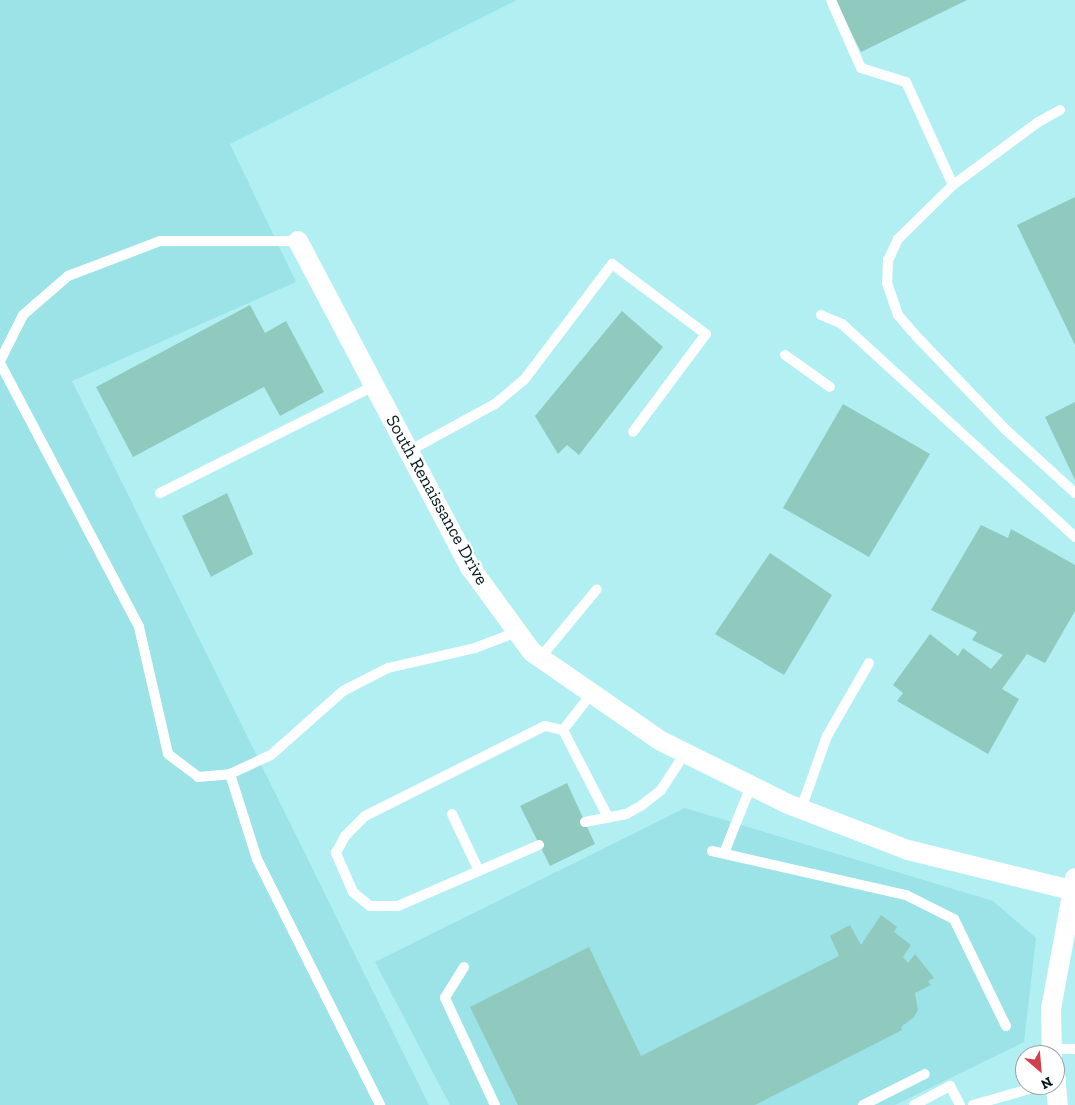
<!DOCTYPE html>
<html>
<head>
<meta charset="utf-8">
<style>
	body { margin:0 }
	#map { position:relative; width:1075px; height:1105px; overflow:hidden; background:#b1eff2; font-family:"Zilla Slab",serif }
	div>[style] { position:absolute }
	.built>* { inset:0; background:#9be3e7 }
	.building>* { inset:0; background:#90cabe }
	.lane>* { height:10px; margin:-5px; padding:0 5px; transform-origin:5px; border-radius:5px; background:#fff }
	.street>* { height:20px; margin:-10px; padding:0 10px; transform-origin:10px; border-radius:10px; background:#fff }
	span { translate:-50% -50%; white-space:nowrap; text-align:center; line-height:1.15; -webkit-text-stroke:4.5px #fff; paint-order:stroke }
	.street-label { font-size:18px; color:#001517 }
	.north { position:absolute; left:1015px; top:1045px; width:50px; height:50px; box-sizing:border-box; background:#fff; border:1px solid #99a1a2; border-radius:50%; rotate:153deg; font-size:14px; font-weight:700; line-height:20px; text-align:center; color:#001517 }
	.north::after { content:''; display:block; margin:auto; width:18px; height:22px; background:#d1414d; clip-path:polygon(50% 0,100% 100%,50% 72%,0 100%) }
</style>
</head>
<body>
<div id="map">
	<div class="built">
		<div style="clip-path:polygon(0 0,517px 0,230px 144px,296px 282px,72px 381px,429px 1105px,0 1105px)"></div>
		<div style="clip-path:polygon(685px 808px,993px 901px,1036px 938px,1024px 1042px,895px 1105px,450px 1105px,375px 962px)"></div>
	</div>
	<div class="building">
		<div style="clip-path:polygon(835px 0,967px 0,861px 52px)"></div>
		<div style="clip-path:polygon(1075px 197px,1075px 345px,1017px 225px)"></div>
		<div style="clip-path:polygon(250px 305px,265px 333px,286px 321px,324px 392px,280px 416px,264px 387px,133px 457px,96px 387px)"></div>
		<div style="clip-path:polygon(622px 311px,663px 347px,579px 455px,567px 445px,558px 454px,535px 416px)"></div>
		<div style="clip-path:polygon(1075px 402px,1075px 480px,1045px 417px)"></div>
		<div style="clip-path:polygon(843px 404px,930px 454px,869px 557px,783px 508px)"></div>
		<div style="clip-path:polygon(227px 493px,253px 554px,211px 577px,182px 516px)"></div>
		<div style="clip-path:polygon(981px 525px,1008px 538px,1011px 529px,1075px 565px,1075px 611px,1045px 663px,1027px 654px,1002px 689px,1019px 699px,988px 754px,897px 701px,903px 693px,893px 685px,930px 634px,958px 656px,963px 648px,991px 669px,1003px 655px,972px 640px,977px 632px,931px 610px)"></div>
		<div style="clip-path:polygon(770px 553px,832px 595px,784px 675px,715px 634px)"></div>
		<div style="clip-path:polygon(567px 783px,595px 844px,550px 866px,520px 806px)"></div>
		<div style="clip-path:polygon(881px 915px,897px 927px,894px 932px,911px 945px,903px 957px,908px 963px,915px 954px,934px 978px,928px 981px,931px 985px,915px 993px,918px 1010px,914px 1017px,901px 1027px,902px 1030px,755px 1105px,518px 1105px,470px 1007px,589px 947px,641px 1056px,839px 956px,830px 936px,850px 925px,861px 945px)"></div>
	</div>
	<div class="lane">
		<div style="left:831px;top:0;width:74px;rotate:66.2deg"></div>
		<div style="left:861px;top:68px;width:47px;rotate:17.3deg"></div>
		<div style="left:906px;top:82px;width:113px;rotate:65.5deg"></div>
		<div style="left:1060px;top:110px;width:26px;rotate:151deg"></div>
		<div style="left:1037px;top:123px;width:106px;rotate:143.5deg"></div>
		<div style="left:952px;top:186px;width:76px;rotate:135.5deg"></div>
		<div style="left:898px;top:239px;width:23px;rotate:115deg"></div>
		<div style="left:888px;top:260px;width:23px;rotate:92deg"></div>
		<div style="left:887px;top:283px;width:34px;rotate:71deg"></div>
		<div style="left:898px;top:315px;width:35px;rotate:49deg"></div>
		<div style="left:921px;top:341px;width:122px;rotate:46.3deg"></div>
		<div style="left:1005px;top:429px;width:95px;rotate:42.4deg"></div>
		<div style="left:821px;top:315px;width:23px;rotate:23deg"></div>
		<div style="left:842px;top:324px;width:316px;rotate:42.4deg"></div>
		<div style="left:785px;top:355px;width:55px;rotate:35.4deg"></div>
		<div style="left:0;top:361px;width:51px;rotate:-63.4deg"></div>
		<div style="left:23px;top:315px;width:60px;rotate:-40.9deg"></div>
		<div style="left:68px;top:276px;width:98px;rotate:-20.8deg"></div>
		<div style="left:160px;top:241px;width:138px"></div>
		<div style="left:0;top:363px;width:298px;rotate:62.2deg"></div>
		<div style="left:139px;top:627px;width:130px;rotate:77.1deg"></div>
		<div style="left:168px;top:754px;width:38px;rotate:37deg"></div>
		<div style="left:198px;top:777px;width:32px;rotate:-5deg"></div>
		<div style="left:230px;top:774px;width:89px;rotate:72.4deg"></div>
		<div style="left:257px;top:859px;width:275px;rotate:63.4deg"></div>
		<div style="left:409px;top:451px;width:98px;rotate:-28.7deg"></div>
		<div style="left:495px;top:404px;width:38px;rotate:-40deg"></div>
		<div style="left:524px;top:380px;width:146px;rotate:-52.8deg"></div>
		<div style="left:612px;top:264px;width:117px;rotate:36.7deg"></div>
		<div style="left:706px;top:334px;width:122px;rotate:126.7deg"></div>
		<div style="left:160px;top:493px;width:239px;rotate:-26.6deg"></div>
		<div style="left:540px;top:658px;width:89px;rotate:-50.4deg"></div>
		<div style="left:592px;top:693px;width:47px;rotate:128.1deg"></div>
		<div style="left:563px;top:730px;width:98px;rotate:62.7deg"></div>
		<div style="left:230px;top:774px;width:45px;rotate:-24.9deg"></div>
		<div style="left:271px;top:755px;width:96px;rotate:-41.6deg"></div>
		<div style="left:343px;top:691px;width:51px;rotate:-27.1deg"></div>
		<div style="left:388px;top:668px;width:89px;rotate:-12.9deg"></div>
		<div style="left:475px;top:648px;width:45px;rotate:-20.9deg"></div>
		<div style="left:801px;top:809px;width:77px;rotate:-70.4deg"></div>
		<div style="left:827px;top:736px;width:84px;rotate:-60.1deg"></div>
		<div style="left:452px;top:814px;width:63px;rotate:64.7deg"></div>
		<div style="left:585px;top:822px;width:42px;rotate:-11deg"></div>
		<div style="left:626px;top:814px;width:18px;rotate:-29deg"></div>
		<div style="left:642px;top:805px;width:24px;rotate:-38deg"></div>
		<div style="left:661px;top:790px;width:44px;rotate:-57deg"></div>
		<div style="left:539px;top:845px;width:154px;rotate:156.6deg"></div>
		<div style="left:398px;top:906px;width:28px;rotate:180deg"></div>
		<div style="left:370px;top:906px;width:22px;rotate:-141deg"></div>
		<div style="left:353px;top:892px;width:43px;rotate:-113.6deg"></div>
		<div style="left:336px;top:853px;width:19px;rotate:-62deg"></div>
		<div style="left:345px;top:836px;width:28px;rotate:-45deg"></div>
		<div style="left:365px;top:816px;width:201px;rotate:-26.6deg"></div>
		<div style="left:545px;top:726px;width:18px;rotate:13deg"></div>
		<div style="left:712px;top:851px;width:199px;rotate:12.8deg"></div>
		<div style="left:906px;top:895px;width:54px;rotate:26.6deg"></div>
		<div style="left:954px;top:919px;width:119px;rotate:64.1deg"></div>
		<div style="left:724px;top:853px;width:72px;rotate:-68.1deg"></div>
		<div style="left:464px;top:967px;width:36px;rotate:122deg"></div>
		<div style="left:445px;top:998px;width:118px;rotate:65deg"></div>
		<div style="left:1051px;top:1049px;width:24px"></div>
		<div style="left:863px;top:1105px;width:69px;rotate:-26.6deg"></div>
		<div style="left:914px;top:1105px;width:41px;rotate:-27.8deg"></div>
		<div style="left:950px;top:1086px;width:21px;rotate:62deg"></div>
		<div style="left:973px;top:1105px;width:73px;rotate:-15.9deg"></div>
	</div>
	<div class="street">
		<div style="left:298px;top:241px;width:369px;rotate:62.2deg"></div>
		<div style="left:470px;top:567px;width:105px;rotate:53.9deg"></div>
		<div style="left:532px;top:652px;width:157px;rotate:34.6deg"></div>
		<div style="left:661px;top:741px;width:142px;rotate:26.4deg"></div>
		<div style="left:788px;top:804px;width:129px;rotate:21deg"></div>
		<div style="left:908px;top:850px;width:168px;rotate:13.8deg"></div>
		<div style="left:1052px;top:1055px;width:46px;rotate:-91.2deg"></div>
		<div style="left:1051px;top:1009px;width:133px;rotate:-79.6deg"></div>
		<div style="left:1055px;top:1073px;width:32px;rotate:85deg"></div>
	</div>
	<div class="street-label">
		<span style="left:437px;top:500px;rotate:61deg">South Renaissance Drive</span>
	</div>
	<div class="north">N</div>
</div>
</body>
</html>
